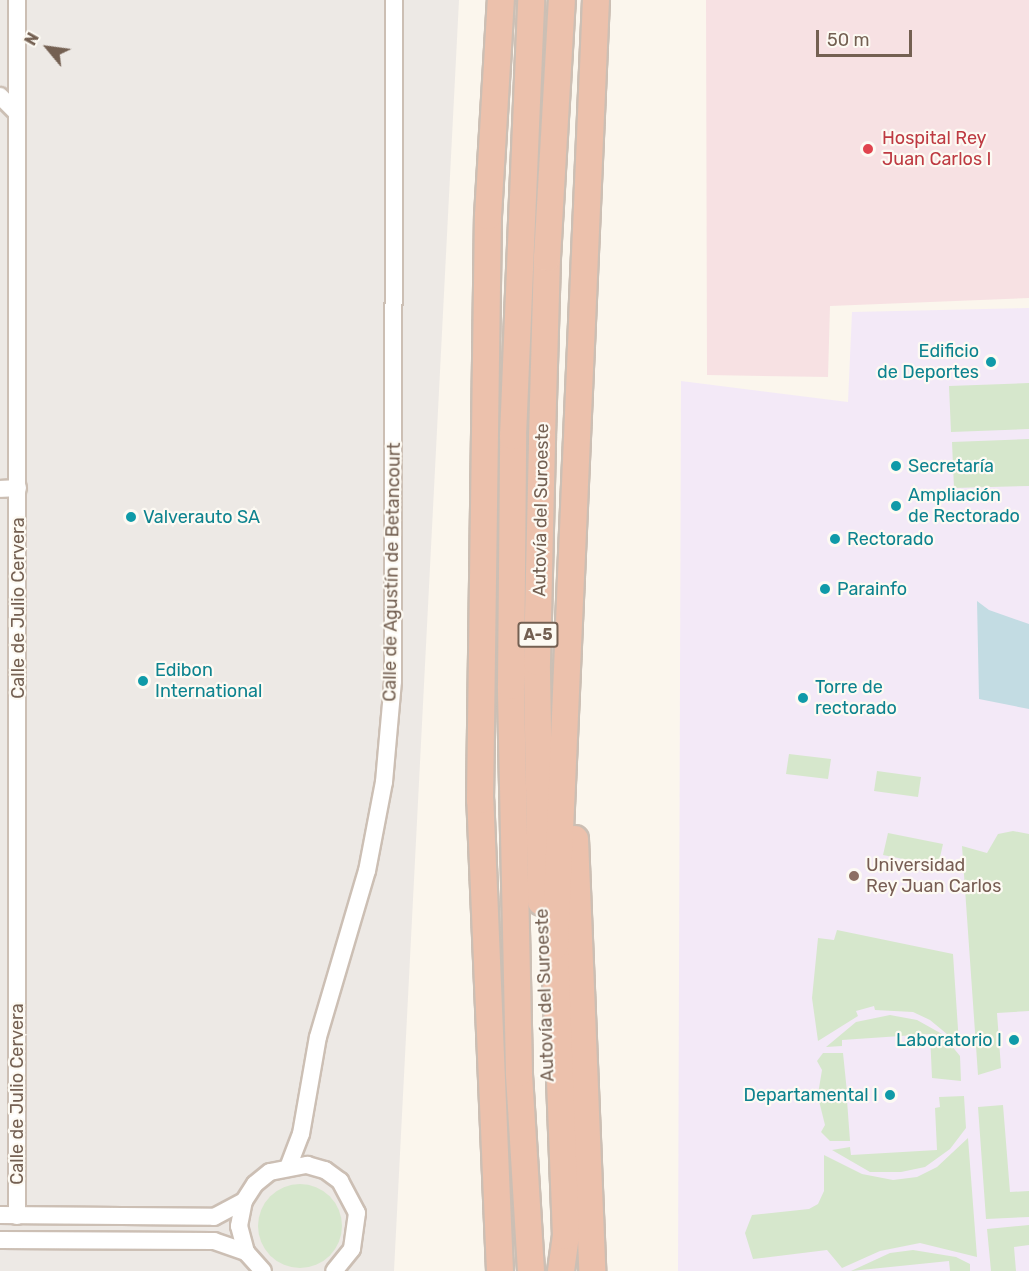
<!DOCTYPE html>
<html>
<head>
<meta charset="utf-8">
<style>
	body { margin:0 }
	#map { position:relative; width:1029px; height:1271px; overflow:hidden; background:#fbf6ed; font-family:Rubik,sans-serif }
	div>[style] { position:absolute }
	.industrial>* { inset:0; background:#ede9e5 }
	.education>* { inset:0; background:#f3e9f7 }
	.medical>* { inset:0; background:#f7e1e3 }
	.green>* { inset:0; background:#d6e7cc }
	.round { border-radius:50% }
	.water>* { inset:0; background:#c3dce3 }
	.roads { filter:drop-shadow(2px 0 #ccbfb4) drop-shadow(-2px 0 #ccbfb4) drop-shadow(0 2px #ccbfb4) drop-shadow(0 -2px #ccbfb4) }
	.minor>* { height:16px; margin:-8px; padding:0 8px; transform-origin:8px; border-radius:8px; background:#fff }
	.highway>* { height:26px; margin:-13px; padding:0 13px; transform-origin:13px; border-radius:13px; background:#ecc1ac }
	.dots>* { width:16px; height:16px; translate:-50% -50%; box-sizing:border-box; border:3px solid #fdfaf3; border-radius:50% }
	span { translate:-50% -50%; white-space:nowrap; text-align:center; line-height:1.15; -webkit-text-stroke:4.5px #fdfaf3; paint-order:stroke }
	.shield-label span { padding:2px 4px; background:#fdfaf3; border:2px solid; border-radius:4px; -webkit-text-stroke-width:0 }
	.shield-label { font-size:16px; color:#746052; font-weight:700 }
	.health-label { font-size:18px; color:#be3a42 }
	.left { translate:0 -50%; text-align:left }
	.culture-label { font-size:18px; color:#0d838f }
	.right { translate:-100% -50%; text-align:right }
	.street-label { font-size:18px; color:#746052 }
	.education-label { font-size:18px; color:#785e54 }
	.north { position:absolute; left:18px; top:18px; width:60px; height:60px; -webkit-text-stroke:4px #fdfaf3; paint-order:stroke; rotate:299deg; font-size:16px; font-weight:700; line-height:24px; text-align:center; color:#746052 }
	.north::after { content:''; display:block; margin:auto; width:21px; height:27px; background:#746052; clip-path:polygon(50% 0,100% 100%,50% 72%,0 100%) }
	.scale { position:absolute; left:816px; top:30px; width:96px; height:27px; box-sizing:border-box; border:3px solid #746052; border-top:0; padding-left:8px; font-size:18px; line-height:21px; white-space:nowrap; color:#746052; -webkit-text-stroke:4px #fdfaf3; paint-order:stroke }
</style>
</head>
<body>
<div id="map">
	<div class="industrial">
		<div style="clip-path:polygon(0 0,459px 0,394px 1271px,0 1271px)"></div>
	</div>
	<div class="education">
		<div style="clip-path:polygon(1029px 308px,1029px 1271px,678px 1271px,681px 381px,848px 402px,852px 312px)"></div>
	</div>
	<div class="medical">
		<div style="clip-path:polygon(706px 0,1029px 0,1029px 298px,830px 306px,828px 377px,707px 375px)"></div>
	</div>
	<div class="green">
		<div style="clip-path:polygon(1029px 383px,1029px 429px,951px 432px,949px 386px)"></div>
		<div style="clip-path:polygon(1029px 439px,1029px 486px,954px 488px,952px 442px)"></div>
		<div style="clip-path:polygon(789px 754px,831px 759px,828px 779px,786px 774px)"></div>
		<div style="clip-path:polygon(877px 771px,921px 777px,918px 797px,874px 791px)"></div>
		<div style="clip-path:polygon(1013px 831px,1029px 834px,1029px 1011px,997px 1013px,1001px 1068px,978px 1075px,962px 846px,987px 853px,998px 834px)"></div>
		<div style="clip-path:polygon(888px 833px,943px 844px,938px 866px,883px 855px)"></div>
		<div style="clip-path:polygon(837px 930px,953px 954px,959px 1044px,930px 1020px,913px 1012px,875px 1010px,874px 1006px,856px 1011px,858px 1016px,818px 1041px,812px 998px,818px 938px,834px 940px)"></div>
		<div style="clip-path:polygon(890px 1015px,917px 1020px,942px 1034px,960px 1056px,961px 1081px,932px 1078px,930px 1034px,842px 1040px,842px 1046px,826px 1047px,856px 1022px)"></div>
		<div style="clip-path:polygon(823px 1053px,843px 1053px,847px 1092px,818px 1094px,822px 1070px,817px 1061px)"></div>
		<div style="clip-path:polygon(964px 1096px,966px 1128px,950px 1149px,925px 1167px,901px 1172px,870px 1172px,832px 1150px,850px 1147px,851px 1155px,937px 1150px,935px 1108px,940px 1107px,939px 1097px)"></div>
		<div style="clip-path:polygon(847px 1100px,850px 1141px,830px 1141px,821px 1132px,825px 1125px,819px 1101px)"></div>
		<div style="clip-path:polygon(1003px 1105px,1010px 1192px,1029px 1191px,1029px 1217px,986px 1219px,978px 1107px)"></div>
		<div style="clip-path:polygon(968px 1138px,977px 1257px,920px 1243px,880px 1251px,842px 1268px,827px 1250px,753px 1259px,745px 1233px,752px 1215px,809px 1209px,818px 1204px,824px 1191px,824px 1155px,862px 1174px,893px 1180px,917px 1177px,937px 1167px)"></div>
		<div class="round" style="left:258px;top:1184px;width:84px;height:84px"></div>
		<div style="clip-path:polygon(1029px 1225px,1029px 1245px,1014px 1247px,1016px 1271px,991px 1271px,987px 1229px)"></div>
		<div style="clip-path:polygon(913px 1250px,956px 1257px,970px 1264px,970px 1271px,950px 1271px,949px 1261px,851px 1271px,890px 1253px)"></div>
	</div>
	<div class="water">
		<div style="clip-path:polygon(977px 601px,989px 610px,1029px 624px,1029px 709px,979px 699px)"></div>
	</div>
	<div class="roads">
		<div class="minor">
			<div style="left:0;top:96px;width:23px;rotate:45deg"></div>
			<div style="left:0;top:489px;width:18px;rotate:-3deg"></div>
			<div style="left:289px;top:1165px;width:33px;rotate:-69deg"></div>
			<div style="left:301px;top:1134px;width:98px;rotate:-80.1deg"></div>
			<div style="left:318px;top:1037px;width:173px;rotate:-73.6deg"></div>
			<div style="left:367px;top:871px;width:91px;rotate:-79.2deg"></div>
			<div style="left:384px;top:782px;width:101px;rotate:-84.9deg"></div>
			<div style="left:393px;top:681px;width:681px;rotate:-89.92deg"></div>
			<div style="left:0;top:1215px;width:214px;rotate:0.5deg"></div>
			<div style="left:214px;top:1217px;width:34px;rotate:-28deg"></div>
			<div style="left:17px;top:1216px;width:1216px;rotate:-90deg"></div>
			<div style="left:0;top:1240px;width:214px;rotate:0.3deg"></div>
			<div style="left:214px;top:1241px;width:34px;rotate:19deg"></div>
			<div style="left:263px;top:1271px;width:25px;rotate:-132deg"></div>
			<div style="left:246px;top:1252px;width:27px;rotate:-105deg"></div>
			<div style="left:239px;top:1226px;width:25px;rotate:-79deg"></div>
			<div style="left:244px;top:1201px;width:20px;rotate:-57deg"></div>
			<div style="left:255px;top:1184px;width:19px;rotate:-39deg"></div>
			<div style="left:270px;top:1172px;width:38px;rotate:-11deg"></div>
			<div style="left:307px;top:1165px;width:19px;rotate:16deg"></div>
			<div style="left:325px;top:1170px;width:19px;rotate:36deg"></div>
			<div style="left:340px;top:1181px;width:36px;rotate:62deg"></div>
			<div style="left:357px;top:1213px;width:36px;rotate:98deg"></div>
			<div style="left:352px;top:1249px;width:28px;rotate:129deg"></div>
		</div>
		<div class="highway">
			<div style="left:575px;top:839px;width:432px;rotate:87.7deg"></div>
			<div style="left:541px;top:902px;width:240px;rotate:-91deg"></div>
			<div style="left:537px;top:662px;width:225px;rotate:-88.7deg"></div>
			<div style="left:542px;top:437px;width:179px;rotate:-88.4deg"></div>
			<div style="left:547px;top:258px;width:258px;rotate:-86.7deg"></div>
			<div style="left:500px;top:1271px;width:471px;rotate:-92.4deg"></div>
			<div style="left:480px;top:800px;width:584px;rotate:-89.22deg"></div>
			<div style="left:488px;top:216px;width:216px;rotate:-86.6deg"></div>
			<div style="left:531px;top:1271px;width:198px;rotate:-93.5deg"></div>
			<div style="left:519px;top:1073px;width:387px;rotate:-91.2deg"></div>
			<div style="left:511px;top:686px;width:250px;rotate:-89.5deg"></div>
			<div style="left:513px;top:436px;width:436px;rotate:-87.6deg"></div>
			<div style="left:561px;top:1271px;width:35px;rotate:-82deg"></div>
			<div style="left:566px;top:1236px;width:290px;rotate:-92.2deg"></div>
			<div style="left:555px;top:946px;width:947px;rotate:-87.52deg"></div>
		</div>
	</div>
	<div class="dots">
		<div style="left:868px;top:149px;background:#e0444e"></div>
		<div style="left:991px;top:362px;background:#0f9aa8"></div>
		<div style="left:896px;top:466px;background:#0f9aa8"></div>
		<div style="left:896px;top:506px;background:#0f9aa8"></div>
		<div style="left:131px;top:517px;background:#0f9aa8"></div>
		<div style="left:835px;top:539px;background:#0f9aa8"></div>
		<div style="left:825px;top:589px;background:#0f9aa8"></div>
		<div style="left:143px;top:681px;background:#0f9aa8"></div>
		<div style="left:803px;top:698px;background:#0f9aa8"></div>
		<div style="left:854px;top:876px;background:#8d6e63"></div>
		<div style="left:1014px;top:1040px;background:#0f9aa8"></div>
		<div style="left:890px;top:1095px;background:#0f9aa8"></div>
	</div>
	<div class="shield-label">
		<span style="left:538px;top:635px">A-5</span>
	</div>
	<div class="health-label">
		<span class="left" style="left:882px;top:149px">Hospital Rey<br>Juan Carlos I</span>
	</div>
	<div class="culture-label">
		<span class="right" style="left:979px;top:362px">Edificio<br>de Deportes</span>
		<span class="left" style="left:908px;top:466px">Secretaría</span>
		<span class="left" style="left:908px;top:506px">Ampliación<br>de Rectorado</span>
		<span class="left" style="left:143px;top:517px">Valverauto SA</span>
		<span class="left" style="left:847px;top:539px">Rectorado</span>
		<span class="left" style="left:837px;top:589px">Parainfo</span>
		<span class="left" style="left:155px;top:681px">Edibon<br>International</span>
		<span class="left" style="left:815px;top:698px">Torre de<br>rectorado</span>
		<span class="right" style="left:1002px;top:1040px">Laboratorio I</span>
		<span class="right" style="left:878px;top:1095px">Departamental I</span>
	</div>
	<div class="street-label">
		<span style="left:541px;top:510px;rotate:-89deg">Autovía del Suroeste</span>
		<span style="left:392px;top:572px;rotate:-89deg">Calle de Agustín de Betancourt</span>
		<span style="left:18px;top:608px;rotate:-90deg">Calle de Julio Cervera</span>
		<span style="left:545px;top:995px;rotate:-92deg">Autovía del Suroeste</span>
		<span style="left:17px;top:1094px;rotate:-90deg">Calle de Julio Cervera</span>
	</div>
	<div class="education-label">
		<span class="left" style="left:866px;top:876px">Universidad<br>Rey Juan Carlos</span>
	</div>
	<div class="north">N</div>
	<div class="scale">50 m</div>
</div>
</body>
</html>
